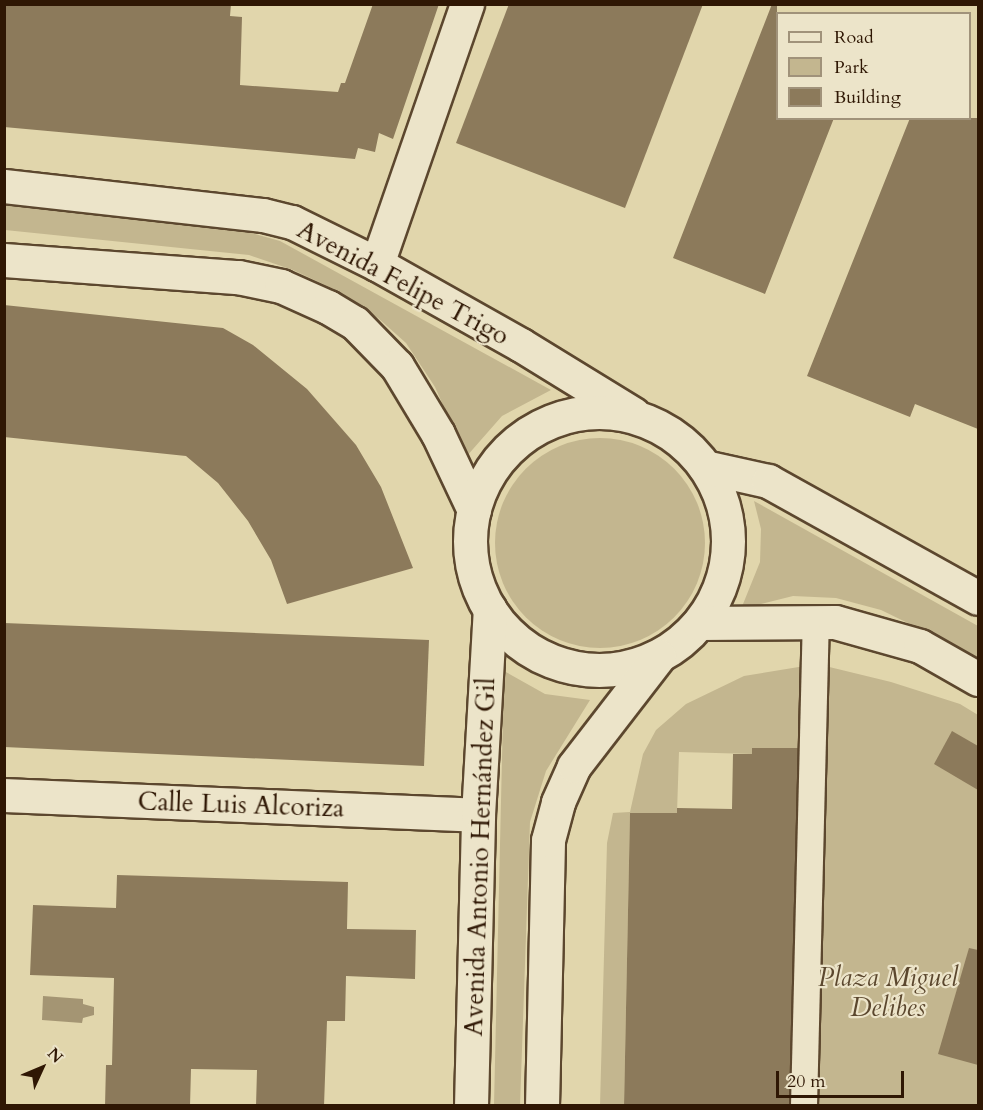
<!DOCTYPE html>
<html>
<head>
<meta charset="utf-8">
<style>
	body { margin:0 }
	#map { position:relative; width:983px; height:1110px; overflow:hidden; background:#e1d6ac; font-family:Cardo,serif }
	div>[style] { position:absolute }
	.green>* { inset:0; background:#c3b68f }
	.round { border-radius:50% }
	.water>* { inset:0; background:#a49573 }
	.building>* { inset:0; background:#8c7a5b }
	.roads { filter:drop-shadow(2px 0 #5c472e) drop-shadow(-2px 0 #5c472e) drop-shadow(0 2px #5c472e) drop-shadow(0 -2px #5c472e) }
	.pedestrian>* { height:26px; margin:-13px; padding:0 13px; transform-origin:13px; border-radius:13px; background:#ece4c9 }
	.minor>* { height:33px; margin:-16.5px; padding:0 16.5px; transform-origin:16.5px; border-radius:16.5px; background:#ece4c9 }
	.minor>.ring { margin:-16.5px; padding:0; box-sizing:content-box; background:none; border:33px solid #ece4c9; border-radius:50% }
	span { translate:-50% -50%; white-space:nowrap; text-align:center; line-height:1.15; -webkit-text-stroke:4.5px #ece4c9; paint-order:stroke }
	.street-label { font-size:26px; color:#2f1704 }
	.park-label { font-size:26px; color:#5b472e; font-style:italic }
	.frame { position:absolute; inset:0; border:6px solid #2f1704; pointer-events:none }
	.legend { position:absolute; left:776px; top:12px; width:195px; height:108px; box-sizing:border-box; background:#ece4c9; border:2px solid #a0927a; margin:0; padding:8px 10px; list-style:none; font-size:18px; color:#2f1704 }
	.legend li { display:flex; align-items:center; gap:12px; height:30px }
	.legend b { width:30px; border:2px solid #a0927a }
	.north { position:absolute; left:12px; top:1038px; width:60px; height:60px; -webkit-text-stroke:4px #ece4c9; paint-order:stroke; rotate:46deg; font-size:16px; font-weight:700; line-height:24px; text-align:center; color:#2f1704 }
	.north::after { content:''; display:block; margin:auto; width:21px; height:27px; background:#2f1704; clip-path:polygon(50% 0,100% 100%,50% 72%,0 100%) }
	.scale { position:absolute; left:776px; top:1071px; width:128px; height:27px; box-sizing:border-box; border:3px solid #2f1704; border-top:0; padding-left:8px; font-size:18px; line-height:21px; white-space:nowrap; color:#2f1704; -webkit-text-stroke:4px #ece4c9; paint-order:stroke }
</style>
</head>
<body>
<div id="map">
	<div class="green">
		<div style="clip-path:polygon(4px 205px,234px 228px,280px 241px,551px 390px,502px 416px,466px 457px,435px 387px,406px 343px,378px 318px,334px 289px,293px 270px,249px 255px,5px 230px)"></div>
		<div class="round" style="left:495px;top:438px;width:210px;height:210px"></div>
		<div style="clip-path:polygon(754px 501px,978px 626px,978px 657px,881px 610px,836px 598px,793px 596px,741px 609px,760px 562px,761px 529px)"></div>
		<div style="clip-path:polygon(817px 664px,891px 682px,960px 704px,978px 715px,978px 1105px,795px 1105px,803px 748px,752px 748px,752px 754px,679px 752px,677px 813px,630px 813px,624px 1105px,600px 1106px,607px 843px,613px 813px,630px 812px,643px 754px,656px 730px,686px 704px,744px 676px)"></div>
		<div style="clip-path:polygon(504px 671px,545px 694px,590px 700px,546px 771px,530px 822px,520px 1106px,494px 1105px)"></div>
	</div>
	<div class="water">
		<div style="clip-path:polygon(43px 996px,83px 999px,83px 1004px,94px 1007px,94px 1015px,83px 1018px,82px 1023px,42px 1020px)"></div>
	</div>
	<div class="building">
		<div style="clip-path:polygon(4px 4px,231px 4px,230px 16px,242px 17px,240px 85px,338px 92px,341px 83px,345px 83px,373px 4px,439px 4px,393px 139px,379px 133px,375px 152px,358px 148px,355px 159px,4px 127px)"></div>
		<div style="clip-path:polygon(509px 4px,703px 4px,625px 208px,456px 143px)"></div>
		<div style="clip-path:polygon(772px 4px,777px 4px,777px 118px,834px 118px,765px 294px,673px 258px)"></div>
		<div style="clip-path:polygon(910px 118px,978px 118px,978px 429px,915px 404px,910px 417px,807px 376px)"></div>
		<div style="clip-path:polygon(4px 305px,223px 328px,253px 345px,307px 389px,356px 445px,381px 487px,413px 568px,287px 604px,271px 560px,248px 521px,218px 483px,186px 456px,4px 437px)"></div>
		<div style="clip-path:polygon(4px 623px,429px 640px,424px 766px,4px 747px)"></div>
		<div style="clip-path:polygon(952px 731px,978px 746px,978px 790px,934px 764px)"></div>
		<div style="clip-path:polygon(752px 748px,798px 748px,789px 1106px,624px 1106px,630px 813px,677px 813px,677px 808px,732px 809px,733px 754px,752px 754px)"></div>
		<div style="clip-path:polygon(117px 875px,348px 882px,347px 929px,416px 930px,415px 979px,346px 976px,345px 1021px,327px 1021px,324px 1106px,256px 1106px,257px 1070px,191px 1069px,190px 1106px,105px 1106px,106px 1065px,112px 1065px,114px 978px,30px 975px,33px 905px,116px 908px)"></div>
		<div style="clip-path:polygon(969px 948px,978px 950px,978px 1065px,938px 1054px)"></div>
	</div>
	<div class="roads">
		<div class="pedestrian">
			<div style="left:804px;top:1106px;width:484px;rotate:-88.6deg"></div>
		</div>
		<div class="minor">
			<div style="left:4px;top:186px;width:261px;rotate:6.4deg"></div>
			<div style="left:263px;top:215px;width:30px;rotate:14deg"></div>
			<div style="left:292px;top:222px;width:95px;rotate:26.3deg"></div>
			<div style="left:377px;top:264px;width:165px;rotate:29.4deg"></div>
			<div style="left:521px;top:345px;width:132px;rotate:31.6deg"></div>
			<div style="left:4px;top:260px;width:235px;rotate:4.2deg"></div>
			<div style="left:238px;top:277px;width:44px;rotate:11.8deg"></div>
			<div style="left:281px;top:286px;width:51px;rotate:24.1deg"></div>
			<div style="left:328px;top:307px;width:31px;rotate:31deg"></div>
			<div style="left:355px;top:323px;width:60px;rotate:45.7deg"></div>
			<div style="left:397px;top:366px;width:79px;rotate:58.9deg"></div>
			<div style="left:438px;top:434px;width:84px;rotate:64.7deg"></div>
			<div style="left:377px;top:264px;width:275px;rotate:-70.9deg"></div>
			<div class="ring" style="left:470px;top:412px;width:225px;height:225px"></div>
			<div style="left:705px;top:467px;width:65px;rotate:12.5deg"></div>
			<div style="left:768px;top:481px;width:240px;rotate:29.1deg"></div>
			<div style="left:699px;top:623px;width:136px;rotate:-0.4deg"></div>
			<div style="left:835px;top:622px;width:88px;rotate:15.8deg"></div>
			<div style="left:920px;top:646px;width:67px;rotate:29.6deg"></div>
			<div style="left:4px;top:795px;width:474px;rotate:2.4deg"></div>
			<div style="left:471px;top:1106px;width:291px;rotate:-88.6deg"></div>
			<div style="left:478px;top:815px;width:206px;rotate:-86.7deg"></div>
			<div style="left:542px;top:1106px;width:266px;rotate:-88.7deg"></div>
			<div style="left:548px;top:840px;width:39px;rotate:-75deg"></div>
			<div style="left:558px;top:802px;width:39px;rotate:-66deg"></div>
			<div style="left:574px;top:766px;width:139px;rotate:-52.3deg"></div>
		</div>
	</div>
	<div class="street-label">
		<span style="left:403px;top:283px;rotate:28deg">Avenida Felipe Trigo</span>
		<span style="left:241px;top:805px;rotate:2deg">Calle Luis Alcoriza</span>
		<span style="left:480px;top:857px;rotate:-88deg">Avenida Antonio Hernández Gil</span>
	</div>
	<div class="park-label">
		<span style="left:888px;top:993px">Plaza Miguel<br>Delibes</span>
	</div>
	<div class="frame"></div>
	<ul class="legend">
	<li><b style="height:8px;background:#ece4c9"></b>Road</li>
	<li><b style="height:16px;background:#c3b68f"></b>Park</li>
	<li><b style="height:16px;background:#8c7a5b"></b>Building</li>
	</ul>
	<div class="north">N</div>
	<div class="scale">20 m</div>
</div>
</body>
</html>
